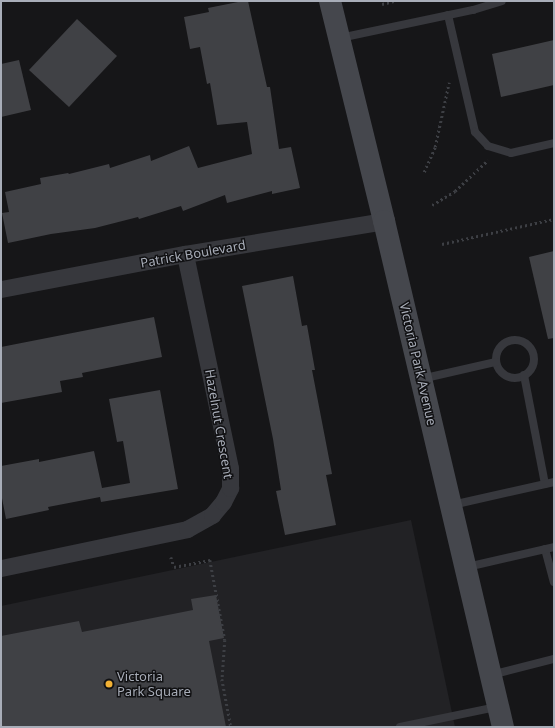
<!DOCTYPE html>
<html>
<head>
<meta charset="utf-8">
<style>
	body { margin:0 }
	#map { position:relative; width:555px; height:728px; overflow:hidden; background:#161618; font-family:"Noto Sans",sans-serif }
	div>[style] { position:absolute }
	.built>* { inset:0; background:#222225 }
	.building>* { inset:0; background:#404145 }
	.path>* { height:2.5px; margin-top:-1.25px; transform-origin:0; background:repeating-linear-gradient(90deg,#3d3f44 0 2px,transparent 0 5px) }
	.lane>* { height:8px; margin:-4px; padding:0 4px; transform-origin:4px; border-radius:4px; background:#37383d }
	.lane>.ring { margin:-4px; padding:0; box-sizing:content-box; background:none; border:8px solid #37383d; border-radius:50% }
	.street>* { height:17px; margin:-8.5px; padding:0 8.5px; transform-origin:8.5px; border-radius:8.5px; background:#37383d }
	.secondary>* { height:22px; margin:-11px; padding:0 11px; transform-origin:11px; border-radius:11px; background:#45474d }
	.dots>* { width:11px; height:11px; translate:-50% -50%; box-sizing:border-box; border:2px solid #111113; border-radius:50% }
	span { translate:-50% -50%; white-space:nowrap; text-align:center; line-height:1.15; -webkit-text-stroke:3px #111113; paint-order:stroke }
	.street-label { font-size:13px; color:#a8adb8 }
	.poi-label { font-size:13px; color:#a8adb8 }
	.left { translate:0 -50%; text-align:left }
	.frame { position:absolute; inset:0; border:2px solid #a8adb8; pointer-events:none }
</style>
</head>
<body>
<div id="map">
	<div class="built">
		<div style="clip-path:polygon(411px 520px,455px 727px,1px 727px,1px 606px)"></div>
	</div>
	<div class="building">
		<div style="clip-path:polygon(243px 1px,248px 1px,267px 87px,270px 87px,279px 149px,291px 147px,300px 188px,272px 194px,272px 191px,227px 203px,225px 195px,183px 211px,181px 206px,139px 219px,138px 217px,95px 228px,51px 234px,8px 243px,2px 213px,9px 212px,5px 192px,41px 184px,40px 178px,68px 173px,69px 174px,109px 164px,110px 168px,150px 155px,151px 161px,189px 146px,198px 168px,252px 154px,247px 122px,217px 125px,210px 83px,207px 84px,200px 47px,190px 49px,184px 17px,209px 12px,208px 8px)"></div>
		<div style="clip-path:polygon(77px 19px,117px 56px,69px 107px,29px 70px)"></div>
		<div style="clip-path:polygon(554px 40px,554px 85px,501px 97px,492px 54px)"></div>
		<div style="clip-path:polygon(19px 60px,31px 110px,1px 117px,1px 64px)"></div>
		<div style="clip-path:polygon(554px 251px,554px 338px,548px 339px,529px 257px)"></div>
		<div style="clip-path:polygon(293px 276px,302px 326px,307px 325px,315px 370px,312px 370px,332px 474px,326px 475px,336px 525px,285px 535px,276px 491px,281px 490px,273px 439px,242px 286px)"></div>
		<div style="clip-path:polygon(154px 317px,162px 357px,82px 373px,83px 377px,60px 381px,62px 392px,1px 403px,1px 347px)"></div>
		<div style="clip-path:polygon(160px 390px,178px 489px,101px 502px,100px 497px,48px 507px,49px 510px,6px 519px,1px 493px,1px 466px,39px 459px,39px 462px,94px 451px,102px 488px,130px 483px,123px 441px,117px 442px,109px 399px)"></div>
		<div style="clip-path:polygon(216px 595px,224px 638px,209px 641px,226px 727px,1px 727px,1px 636px,79px 621px,82px 632px,193px 610px,191px 599px)"></div>
	</div>
	<div class="path">
		<div style="left:382px;top:4px;width:12px;rotate:-14deg"></div>
		<div style="left:424px;top:172px;width:27px;rotate:-66deg"></div>
		<div style="left:435px;top:147px;width:66px;rotate:-77.8deg"></div>
		<div style="left:432px;top:205px;width:27px;rotate:-31deg"></div>
		<div style="left:455px;top:191px;width:45px;rotate:-43.2deg"></div>
		<div style="left:442px;top:244px;width:115px;rotate:-12.6deg"></div>
		<div style="left:171px;top:557px;width:10px;rotate:73deg"></div>
		<div style="left:174px;top:567px;width:37px;rotate:-11deg"></div>
		<div style="left:210px;top:560px;width:81px;rotate:79.4deg"></div>
		<div style="left:225px;top:640px;width:39px;rotate:94deg"></div>
		<div style="left:222px;top:679px;width:49px;rotate:79.4deg"></div>
	</div>
	<div class="lane">
		<div style="left:448px;top:15px;width:120px;rotate:77deg"></div>
		<div style="left:475px;top:132px;width:19px;rotate:47deg"></div>
		<div style="left:488px;top:146px;width:24px;rotate:17deg"></div>
		<div style="left:511px;top:153px;width:44px;rotate:-13.1deg"></div>
		<div style="left:340px;top:38px;width:136px;rotate:-11.9deg"></div>
		<div style="left:473px;top:10px;width:30px;rotate:-17deg"></div>
		<div class="ring" style="left:496px;top:340px;width:30px;height:30px"></div>
		<div style="left:524px;top:375px;width:111px;rotate:79.1deg"></div>
		<div style="left:421px;top:379px;width:77px;rotate:-12.8deg"></div>
		<div style="left:452px;top:505px;width:105px;rotate:-12.7deg"></div>
		<div style="left:545px;top:549px;width:34px;rotate:75deg"></div>
		<div style="left:467px;top:567px;width:89px;rotate:-12.9deg"></div>
		<div style="left:491px;top:675px;width:65px;rotate:-14.3deg"></div>
		<div style="left:400px;top:727px;width:99px;rotate:-11.7deg"></div>
	</div>
	<div class="street">
		<div style="left:1px;top:289px;width:187px;rotate:-10.8deg"></div>
		<div style="left:185px;top:254px;width:202px;rotate:-9.4deg"></div>
		<div style="left:1px;top:568px;width:190px;rotate:-11.8deg"></div>
		<div style="left:187px;top:529px;width:29px;rotate:-29deg"></div>
		<div style="left:212px;top:515px;width:17px;rotate:-50deg"></div>
		<div style="left:223px;top:502px;width:16px;rotate:-63deg"></div>
		<div style="left:230px;top:488px;width:20px;rotate:-90deg"></div>
		<div style="left:230px;top:468px;width:219px;rotate:-101.9deg"></div>
	</div>
	<div class="secondary">
		<div style="left:330px;top:1px;width:227px;rotate:76.2deg"></div>
		<div style="left:384px;top:221px;width:520px;rotate:76.77deg"></div>
	</div>
	<div class="dots">
		<div style="left:109px;top:684px;background:#f2b134"></div>
	</div>
	<div class="street-label">
		<span style="left:193px;top:254px;rotate:-10deg">Patrick Boulevard</span>
		<span style="left:418px;top:364px;rotate:77deg">Victoria Park Avenue</span>
		<span style="left:219px;top:424px;rotate:80deg">Hazelnut Crescent</span>
	</div>
	<div class="poi-label">
		<span class="left" style="left:117px;top:684px">Victoria<br>Park Square</span>
	</div>
	<div class="frame"></div>
</div>
</body>
</html>
